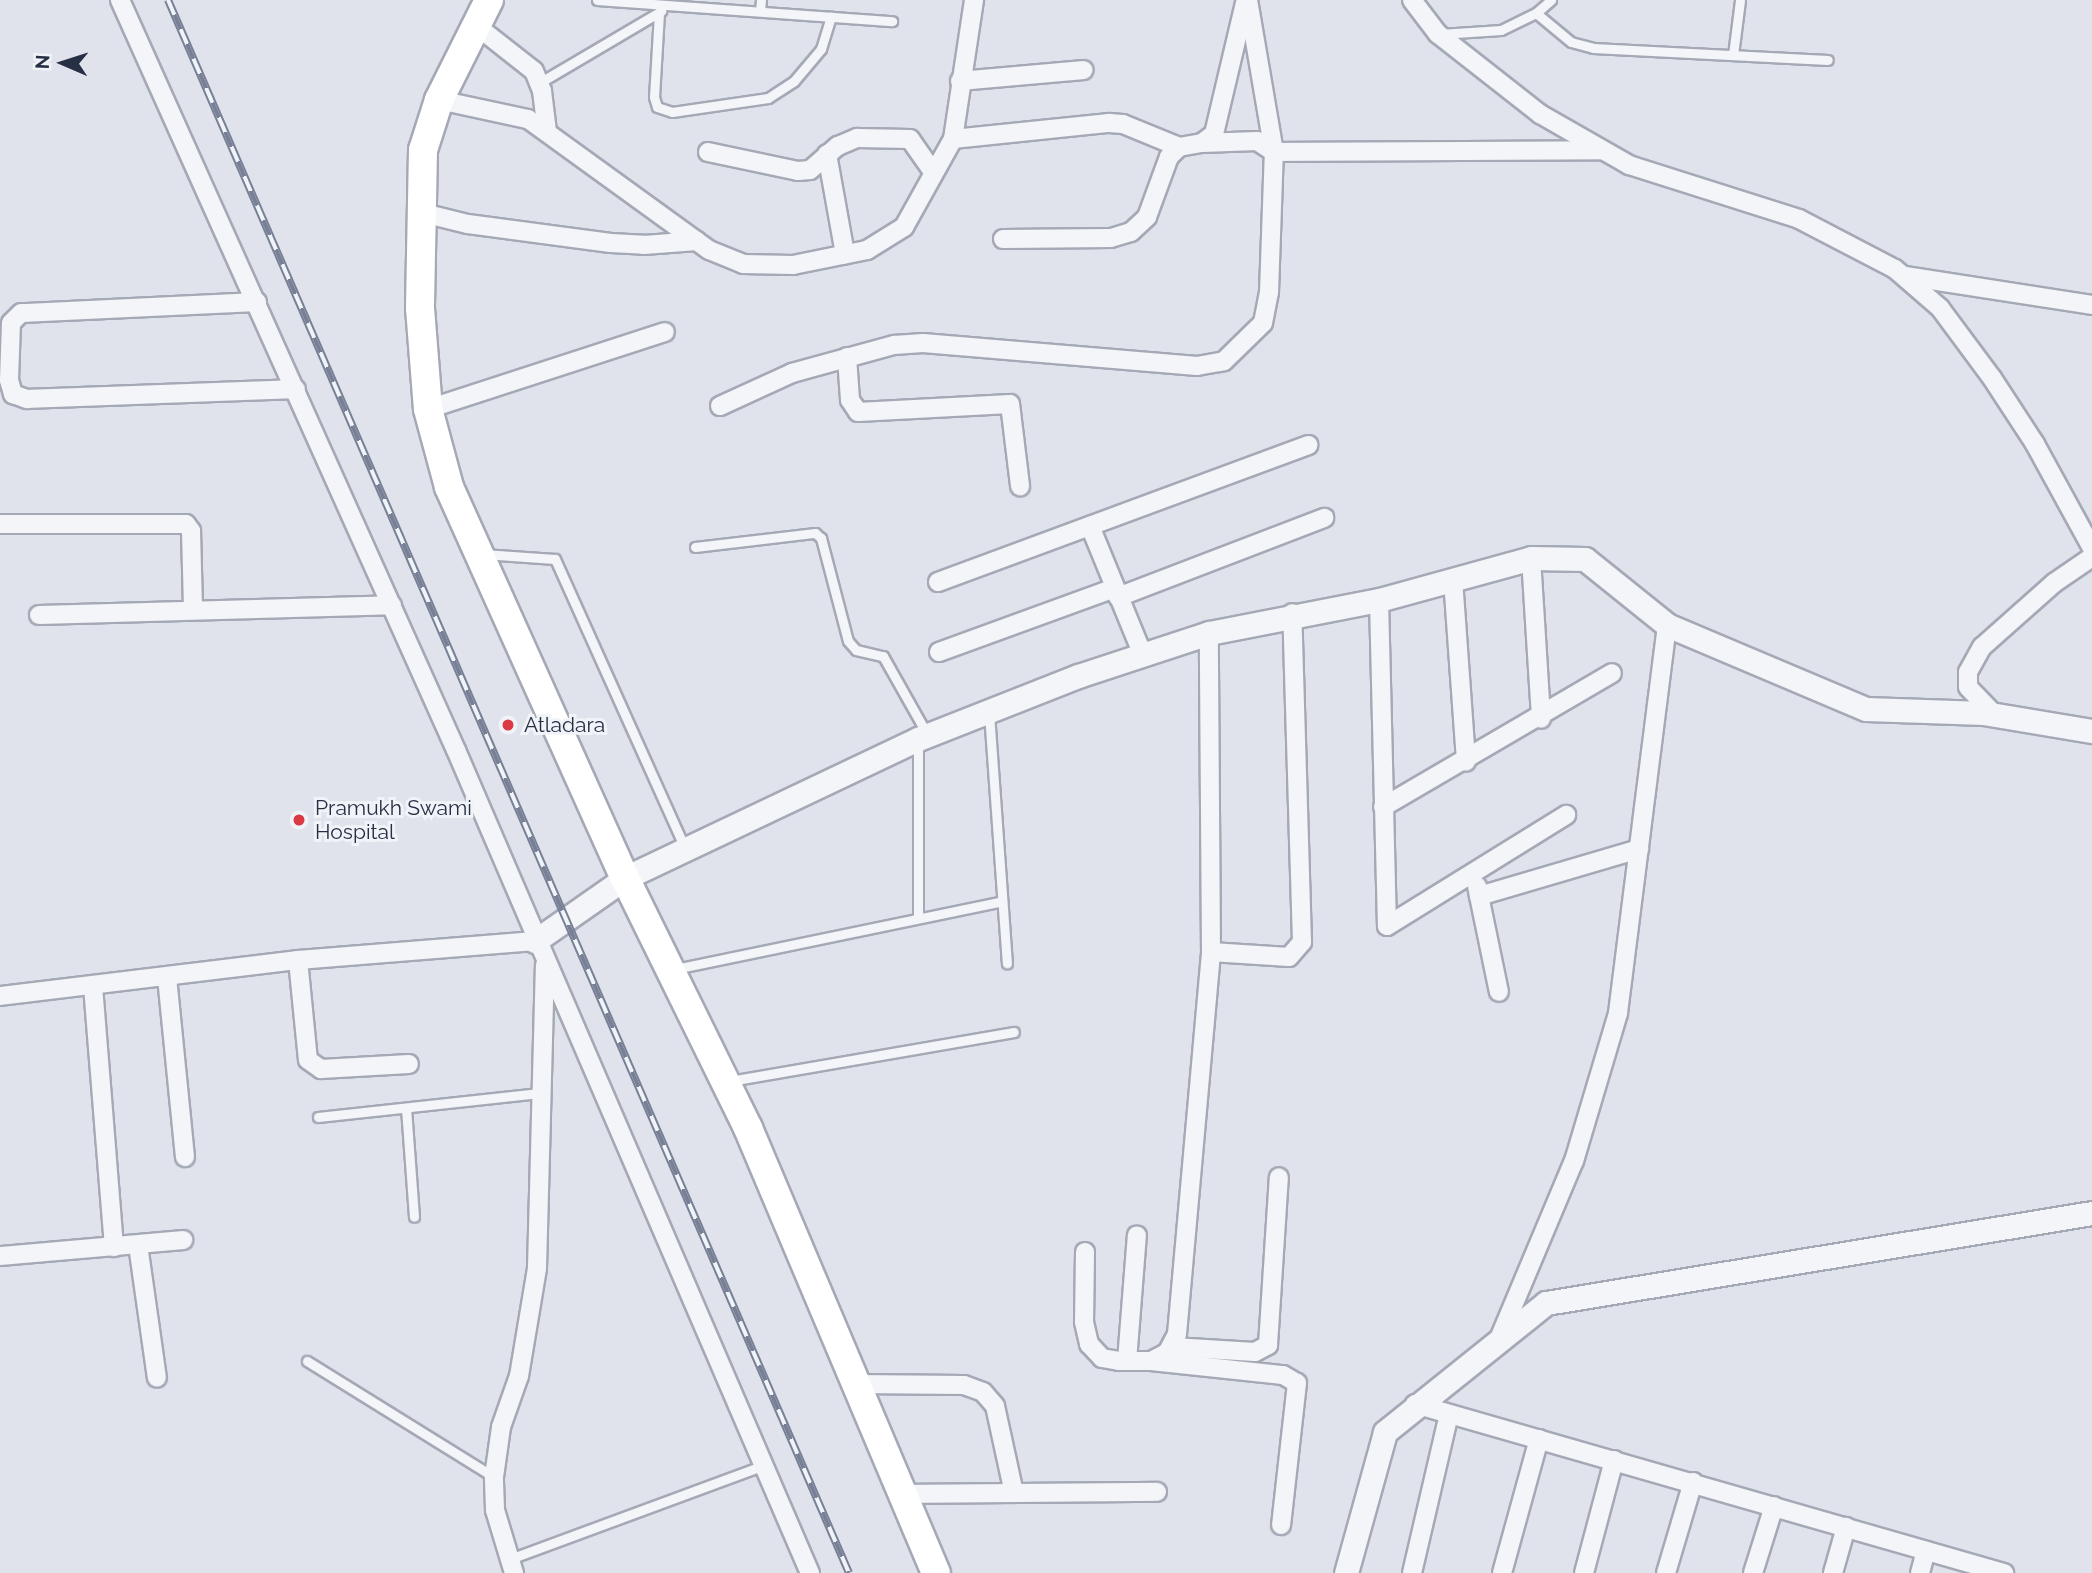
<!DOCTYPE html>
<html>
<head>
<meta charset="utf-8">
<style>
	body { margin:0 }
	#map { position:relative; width:2092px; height:1573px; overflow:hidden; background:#e0e3eb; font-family:Raleway,sans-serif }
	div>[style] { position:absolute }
	.roads { filter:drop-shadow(2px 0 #a5a9b6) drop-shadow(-2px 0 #a5a9b6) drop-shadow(0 2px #a5a9b6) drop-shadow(0 -2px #a5a9b6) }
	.service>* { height:9px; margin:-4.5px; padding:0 4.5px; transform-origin:4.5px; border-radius:4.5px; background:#f4f5f8 }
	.minor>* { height:18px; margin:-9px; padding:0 9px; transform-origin:9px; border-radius:9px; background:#f4f5f8 }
	.tertiary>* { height:23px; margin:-11.5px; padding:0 11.5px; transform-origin:11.5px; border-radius:11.5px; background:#f4f5f8 }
	.primary>* { height:28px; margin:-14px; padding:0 14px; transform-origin:14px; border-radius:14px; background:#fff }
	.rail>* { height:8px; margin-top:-4px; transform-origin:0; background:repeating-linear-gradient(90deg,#f0f3f8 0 16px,#788096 0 32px); box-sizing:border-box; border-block:2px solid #788096 }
	.dots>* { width:19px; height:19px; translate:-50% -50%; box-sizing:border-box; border:4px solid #f0f3f8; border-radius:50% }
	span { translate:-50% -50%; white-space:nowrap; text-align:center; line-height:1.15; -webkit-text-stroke:6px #f0f3f8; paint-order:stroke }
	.poi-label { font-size:21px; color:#272f44 }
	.left { translate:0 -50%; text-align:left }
	.north { position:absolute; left:28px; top:28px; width:70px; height:70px; -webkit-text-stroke:5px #f0f3f8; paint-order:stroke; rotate:273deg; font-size:19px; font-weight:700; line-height:28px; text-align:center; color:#272f44 }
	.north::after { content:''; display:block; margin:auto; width:24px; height:32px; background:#272f44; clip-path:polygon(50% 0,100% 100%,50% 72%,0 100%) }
</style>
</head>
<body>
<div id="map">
	<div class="roads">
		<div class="service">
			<div style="left:597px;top:0;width:296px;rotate:4.1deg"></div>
			<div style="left:760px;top:11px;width:11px;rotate:-85deg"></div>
			<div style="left:659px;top:13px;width:84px;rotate:93.4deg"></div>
			<div style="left:654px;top:97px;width:10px;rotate:73deg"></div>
			<div style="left:657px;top:107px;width:16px;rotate:18deg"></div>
			<div style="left:672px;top:112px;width:97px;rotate:-8.3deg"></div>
			<div style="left:768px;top:98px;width:31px;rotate:-33deg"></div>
			<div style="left:794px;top:81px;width:42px;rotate:-49.8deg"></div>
			<div style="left:821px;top:49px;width:34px;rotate:-73deg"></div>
			<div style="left:1536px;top:13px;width:45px;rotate:39.6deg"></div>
			<div style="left:1571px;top:42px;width:23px;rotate:15deg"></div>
			<div style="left:1593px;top:48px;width:235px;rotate:2.9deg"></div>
			<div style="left:1440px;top:34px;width:61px;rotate:-3.8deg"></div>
			<div style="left:1501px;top:30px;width:39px;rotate:-26deg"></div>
			<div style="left:1536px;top:13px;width:20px;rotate:-41deg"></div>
			<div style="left:1733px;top:55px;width:55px;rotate:-82.7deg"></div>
			<div style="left:539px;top:83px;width:142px;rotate:-30.5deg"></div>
			<div style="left:695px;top:547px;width:121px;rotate:-6.7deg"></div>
			<div style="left:815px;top:533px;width:8px;rotate:40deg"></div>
			<div style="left:821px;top:538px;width:106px;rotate:75.3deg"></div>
			<div style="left:848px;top:641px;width:12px;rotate:48deg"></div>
			<div style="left:856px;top:650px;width:28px;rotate:13deg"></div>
			<div style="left:883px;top:656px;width:90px;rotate:60.6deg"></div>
			<div style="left:483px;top:554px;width:72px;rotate:4deg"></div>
			<div style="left:555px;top:559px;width:317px;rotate:65.8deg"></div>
			<div style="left:989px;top:713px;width:251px;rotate:85.9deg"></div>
			<div style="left:918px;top:742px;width:176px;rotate:90deg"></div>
			<div style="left:675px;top:969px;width:334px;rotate:-11.7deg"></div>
			<div style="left:730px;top:1081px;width:288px;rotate:-9.8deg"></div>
			<div style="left:406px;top:1108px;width:109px;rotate:85.8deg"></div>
			<div style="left:318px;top:1117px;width:223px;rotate:-6.2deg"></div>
			<div style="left:307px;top:1361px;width:220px;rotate:31.8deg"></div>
			<div style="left:510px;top:1559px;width:271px;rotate:-20.3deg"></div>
		</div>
		<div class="minor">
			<div style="left:120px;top:0;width:822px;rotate:65.87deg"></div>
			<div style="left:456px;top:750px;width:896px;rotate:66.73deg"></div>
			<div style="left:1412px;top:0;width:43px;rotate:52.6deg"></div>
			<div style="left:1438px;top:34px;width:130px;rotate:38.1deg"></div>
			<div style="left:1540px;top:114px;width:103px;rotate:29.8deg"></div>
			<div style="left:1629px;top:165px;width:178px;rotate:17.6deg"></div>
			<div style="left:1799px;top:219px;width:108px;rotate:27.5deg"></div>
			<div style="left:1895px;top:269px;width:60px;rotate:40.9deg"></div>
			<div style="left:1940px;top:308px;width:87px;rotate:53.4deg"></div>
			<div style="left:1992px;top:378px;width:79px;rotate:56.9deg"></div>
			<div style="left:2035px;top:444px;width:119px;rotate:61.3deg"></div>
			<div style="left:478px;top:27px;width:71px;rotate:38.2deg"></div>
			<div style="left:534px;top:71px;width:22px;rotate:68deg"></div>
			<div style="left:542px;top:91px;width:39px;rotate:83deg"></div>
			<div style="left:960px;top:81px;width:124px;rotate:-5.1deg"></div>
			<div style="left:439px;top:100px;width:91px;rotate:12.1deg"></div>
			<div style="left:528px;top:119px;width:223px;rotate:35.9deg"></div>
			<div style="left:709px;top:250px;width:37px;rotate:22deg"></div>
			<div style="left:743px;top:264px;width:50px;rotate:1.1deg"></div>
			<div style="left:793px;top:265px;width:76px;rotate:-11.5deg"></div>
			<div style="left:867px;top:250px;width:44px;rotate:-31.9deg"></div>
			<div style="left:904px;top:227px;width:101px;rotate:-60.9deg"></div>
			<div style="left:953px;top:139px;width:141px;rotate:-81.4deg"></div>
			<div style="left:953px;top:139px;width:157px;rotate:-5.9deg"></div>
			<div style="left:1109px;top:123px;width:14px;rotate:4deg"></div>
			<div style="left:1123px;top:124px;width:61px;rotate:22.3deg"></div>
			<div style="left:1202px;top:143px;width:55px;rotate:-2.1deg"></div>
			<div style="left:1257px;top:141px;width:20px;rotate:33deg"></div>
			<div style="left:1274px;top:152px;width:328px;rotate:-0.3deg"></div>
			<div style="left:708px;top:152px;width:92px;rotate:11.9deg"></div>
			<div style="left:798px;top:171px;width:12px;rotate:-5deg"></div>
			<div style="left:810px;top:170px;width:37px;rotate:-41deg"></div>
			<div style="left:838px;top:146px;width:21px;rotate:-23deg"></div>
			<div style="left:857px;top:138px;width:53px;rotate:1.1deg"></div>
			<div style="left:910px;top:139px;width:38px;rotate:55deg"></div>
			<div style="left:827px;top:154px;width:102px;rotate:79.8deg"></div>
			<div style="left:419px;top:212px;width:50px;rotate:13.8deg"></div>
			<div style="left:468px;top:224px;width:144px;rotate:7.6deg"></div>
			<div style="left:611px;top:243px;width:33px;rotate:3deg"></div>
			<div style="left:644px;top:245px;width:53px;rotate:-4.3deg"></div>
			<div style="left:1003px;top:239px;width:108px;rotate:-0.5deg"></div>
			<div style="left:1111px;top:238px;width:21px;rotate:-17deg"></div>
			<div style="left:1131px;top:232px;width:22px;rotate:-43deg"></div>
			<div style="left:1147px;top:217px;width:64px;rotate:-69.9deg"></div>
			<div style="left:1169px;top:157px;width:14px;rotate:-45deg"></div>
			<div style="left:1179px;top:147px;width:23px;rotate:-10deg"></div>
			<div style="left:1202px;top:143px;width:15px;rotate:-37deg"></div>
			<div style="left:1214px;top:134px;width:135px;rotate:-76.7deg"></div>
			<div style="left:1905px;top:276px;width:189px;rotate:8.8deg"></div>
			<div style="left:257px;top:302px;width:236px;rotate:177.3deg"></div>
			<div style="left:21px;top:313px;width:14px;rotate:135deg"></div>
			<div style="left:11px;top:323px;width:57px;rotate:92deg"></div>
			<div style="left:9px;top:380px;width:15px;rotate:74deg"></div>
			<div style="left:13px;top:394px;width:15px;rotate:20deg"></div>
			<div style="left:27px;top:399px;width:269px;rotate:-2.1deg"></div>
			<div style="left:847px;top:357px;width:43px;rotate:86deg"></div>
			<div style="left:850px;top:400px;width:14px;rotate:56deg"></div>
			<div style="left:858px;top:412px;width:152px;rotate:-3deg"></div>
			<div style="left:1010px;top:404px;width:83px;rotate:83deg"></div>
			<div style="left:720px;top:406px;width:79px;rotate:-24.6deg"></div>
			<div style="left:792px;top:373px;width:106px;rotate:-15.4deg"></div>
			<div style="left:894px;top:345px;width:29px;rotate:-4deg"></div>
			<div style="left:923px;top:343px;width:275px;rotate:4.8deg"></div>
			<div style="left:1197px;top:366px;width:27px;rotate:-10deg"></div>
			<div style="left:1224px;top:361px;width:54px;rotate:-44.3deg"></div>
			<div style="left:1263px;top:323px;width:32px;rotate:-79deg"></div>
			<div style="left:1269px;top:292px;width:140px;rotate:-88deg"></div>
			<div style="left:1274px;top:152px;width:154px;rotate:-99.7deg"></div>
			<div style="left:428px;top:409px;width:249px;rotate:-18deg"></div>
			<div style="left:0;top:524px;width:186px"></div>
			<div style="left:186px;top:524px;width:9px;rotate:54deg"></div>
			<div style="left:191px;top:531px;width:76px;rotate:88.5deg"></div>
			<div style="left:1090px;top:526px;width:137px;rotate:67.7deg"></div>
			<div style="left:1531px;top:558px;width:161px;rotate:86.4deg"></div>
			<div style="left:1453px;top:579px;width:183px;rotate:85.9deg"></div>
			<div style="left:938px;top:582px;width:395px;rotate:-20.3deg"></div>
			<div style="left:1118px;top:597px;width:221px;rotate:-21deg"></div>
			<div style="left:1379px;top:600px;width:326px;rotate:88.6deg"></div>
			<div style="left:1387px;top:926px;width:211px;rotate:-31.8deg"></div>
			<div style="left:39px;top:615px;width:353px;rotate:-1.6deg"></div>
			<div style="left:939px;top:652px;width:187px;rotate:-20deg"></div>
			<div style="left:1994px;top:714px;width:37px;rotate:-134deg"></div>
			<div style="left:1968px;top:687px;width:15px;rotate:-90deg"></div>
			<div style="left:1968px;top:672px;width:29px;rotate:-61deg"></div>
			<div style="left:1982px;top:647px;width:96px;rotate:-41.6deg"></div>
			<div style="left:2054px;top:583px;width:46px;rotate:-34.4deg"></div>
			<div style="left:1383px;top:807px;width:265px;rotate:-30.3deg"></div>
			<div style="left:1477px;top:886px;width:108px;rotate:78.3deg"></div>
			<div style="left:1479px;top:896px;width:167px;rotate:-16.4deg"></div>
			<div style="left:1211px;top:952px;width:78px;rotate:3.7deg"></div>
			<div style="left:1289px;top:957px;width:20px;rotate:-49deg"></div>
			<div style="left:1302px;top:942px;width:329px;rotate:-91.7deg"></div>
			<div style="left:298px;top:960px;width:100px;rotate:84.3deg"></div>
			<div style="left:308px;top:1060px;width:16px;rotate:35deg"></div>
			<div style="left:321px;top:1069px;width:88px;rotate:-3.3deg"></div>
			<div style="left:167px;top:977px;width:181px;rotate:84.3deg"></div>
			<div style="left:93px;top:986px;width:262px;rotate:85.4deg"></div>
			<div style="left:0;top:996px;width:300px;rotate:-6.9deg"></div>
			<div style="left:298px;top:960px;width:238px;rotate:-4.6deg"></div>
			<div style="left:138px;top:1245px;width:134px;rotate:81.9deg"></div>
			<div style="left:1085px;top:1252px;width:70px;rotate:90.8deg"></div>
			<div style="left:1084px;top:1322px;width:23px;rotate:77deg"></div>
			<div style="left:1089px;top:1344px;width:19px;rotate:47deg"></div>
			<div style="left:1102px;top:1358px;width:17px;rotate:10deg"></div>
			<div style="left:1119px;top:1361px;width:32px"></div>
			<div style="left:1151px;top:1361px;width:18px;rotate:-27deg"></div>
			<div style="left:1167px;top:1353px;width:21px;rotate:-62deg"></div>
			<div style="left:1177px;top:1334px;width:384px;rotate:-84.9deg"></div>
			<div style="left:1211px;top:952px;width:319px;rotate:-90.4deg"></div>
			<div style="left:0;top:1256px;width:184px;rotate:-5deg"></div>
			<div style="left:1499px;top:1339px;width:193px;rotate:-67.2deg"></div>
			<div style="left:1574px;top:1161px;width:154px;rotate:-73.4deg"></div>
			<div style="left:1618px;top:1013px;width:391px;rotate:-82.8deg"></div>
			<div style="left:1173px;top:1347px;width:82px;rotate:3.5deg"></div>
			<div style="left:1255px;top:1352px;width:15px;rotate:-28deg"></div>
			<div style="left:1268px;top:1345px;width:168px;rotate:-86.3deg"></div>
			<div style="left:1127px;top:1361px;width:126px;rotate:-85.5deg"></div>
			<div style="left:1151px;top:1361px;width:133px;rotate:6.1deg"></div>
			<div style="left:1283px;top:1375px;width:16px;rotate:30deg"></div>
			<div style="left:1297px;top:1383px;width:143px;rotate:96.4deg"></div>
			<div style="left:856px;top:1384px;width:108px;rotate:0.5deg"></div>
			<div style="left:964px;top:1385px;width:20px;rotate:20deg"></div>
			<div style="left:983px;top:1392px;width:18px;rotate:49deg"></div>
			<div style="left:995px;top:1406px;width:89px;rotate:77.7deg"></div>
			<div style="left:1415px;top:1404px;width:613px;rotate:16.01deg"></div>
			<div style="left:903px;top:1494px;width:254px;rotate:-0.5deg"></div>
			<div style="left:514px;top:1573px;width:66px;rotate:-106.8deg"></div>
			<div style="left:495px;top:1510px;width:33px;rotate:-92deg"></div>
			<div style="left:494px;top:1477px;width:50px;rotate:-82deg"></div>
			<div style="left:501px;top:1427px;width:54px;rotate:-70.6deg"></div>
			<div style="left:519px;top:1376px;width:109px;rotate:-80.5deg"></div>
			<div style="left:537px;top:1268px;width:303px;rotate:-88.5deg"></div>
			<div style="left:1412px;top:1573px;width:163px;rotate:-76.9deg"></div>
			<div style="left:1502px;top:1573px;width:139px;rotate:-74.6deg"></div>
			<div style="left:1584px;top:1573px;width:117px;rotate:-75.1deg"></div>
			<div style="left:1666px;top:1573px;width:95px;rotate:-73.5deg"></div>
			<div style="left:1753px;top:1573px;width:70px;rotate:-72.6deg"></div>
			<div style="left:1833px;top:1573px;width:48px;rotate:-74.2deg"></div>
			<div style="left:1920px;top:1573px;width:23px;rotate:-75deg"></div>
		</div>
		<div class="tertiary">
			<div style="left:535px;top:941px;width:110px;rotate:-35deg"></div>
			<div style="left:625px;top:878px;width:324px;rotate:-25.4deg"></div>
			<div style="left:918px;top:739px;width:172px;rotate:-21.5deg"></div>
			<div style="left:1078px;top:676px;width:138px;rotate:-18.2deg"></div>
			<div style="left:1209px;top:633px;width:173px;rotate:-11deg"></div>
			<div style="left:1379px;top:600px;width:158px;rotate:-15.4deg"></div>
			<div style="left:1531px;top:558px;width:54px;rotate:1.1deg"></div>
			<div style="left:1585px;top:559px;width:105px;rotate:38.8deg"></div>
			<div style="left:1667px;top:625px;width:216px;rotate:22.9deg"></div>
			<div style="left:1866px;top:709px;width:118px;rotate:1.9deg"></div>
			<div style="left:1984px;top:713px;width:109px;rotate:9.5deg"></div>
			<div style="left:1346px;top:1573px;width:146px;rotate:-74.5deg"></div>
			<div style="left:1385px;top:1432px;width:206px;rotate:-38.7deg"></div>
			<div style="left:1546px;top:1303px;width:553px;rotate:-9.36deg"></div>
		</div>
		<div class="primary">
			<div style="left:489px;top:0;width:112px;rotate:116.6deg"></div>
			<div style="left:439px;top:100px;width:52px;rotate:107.7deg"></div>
			<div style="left:423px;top:150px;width:158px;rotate:91.1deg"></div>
			<div style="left:420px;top:308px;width:101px;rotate:85.5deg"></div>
			<div style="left:428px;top:409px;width:81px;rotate:74.9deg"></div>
			<div style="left:449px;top:487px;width:429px;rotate:65.8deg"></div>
			<div style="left:625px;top:878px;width:279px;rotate:63.8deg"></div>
			<div style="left:748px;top:1128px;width:483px;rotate:67.1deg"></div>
		</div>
	</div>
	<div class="rail">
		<div style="left:168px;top:0;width:1714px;rotate:66.59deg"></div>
	</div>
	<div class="dots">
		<div style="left:508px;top:725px;background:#db3a42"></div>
		<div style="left:299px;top:820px;background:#db3a42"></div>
	</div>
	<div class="poi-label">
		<span class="left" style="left:524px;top:725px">Atladara</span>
		<span class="left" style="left:315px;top:820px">Pramukh Swami<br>Hospital</span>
	</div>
	<div class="north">N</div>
</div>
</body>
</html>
